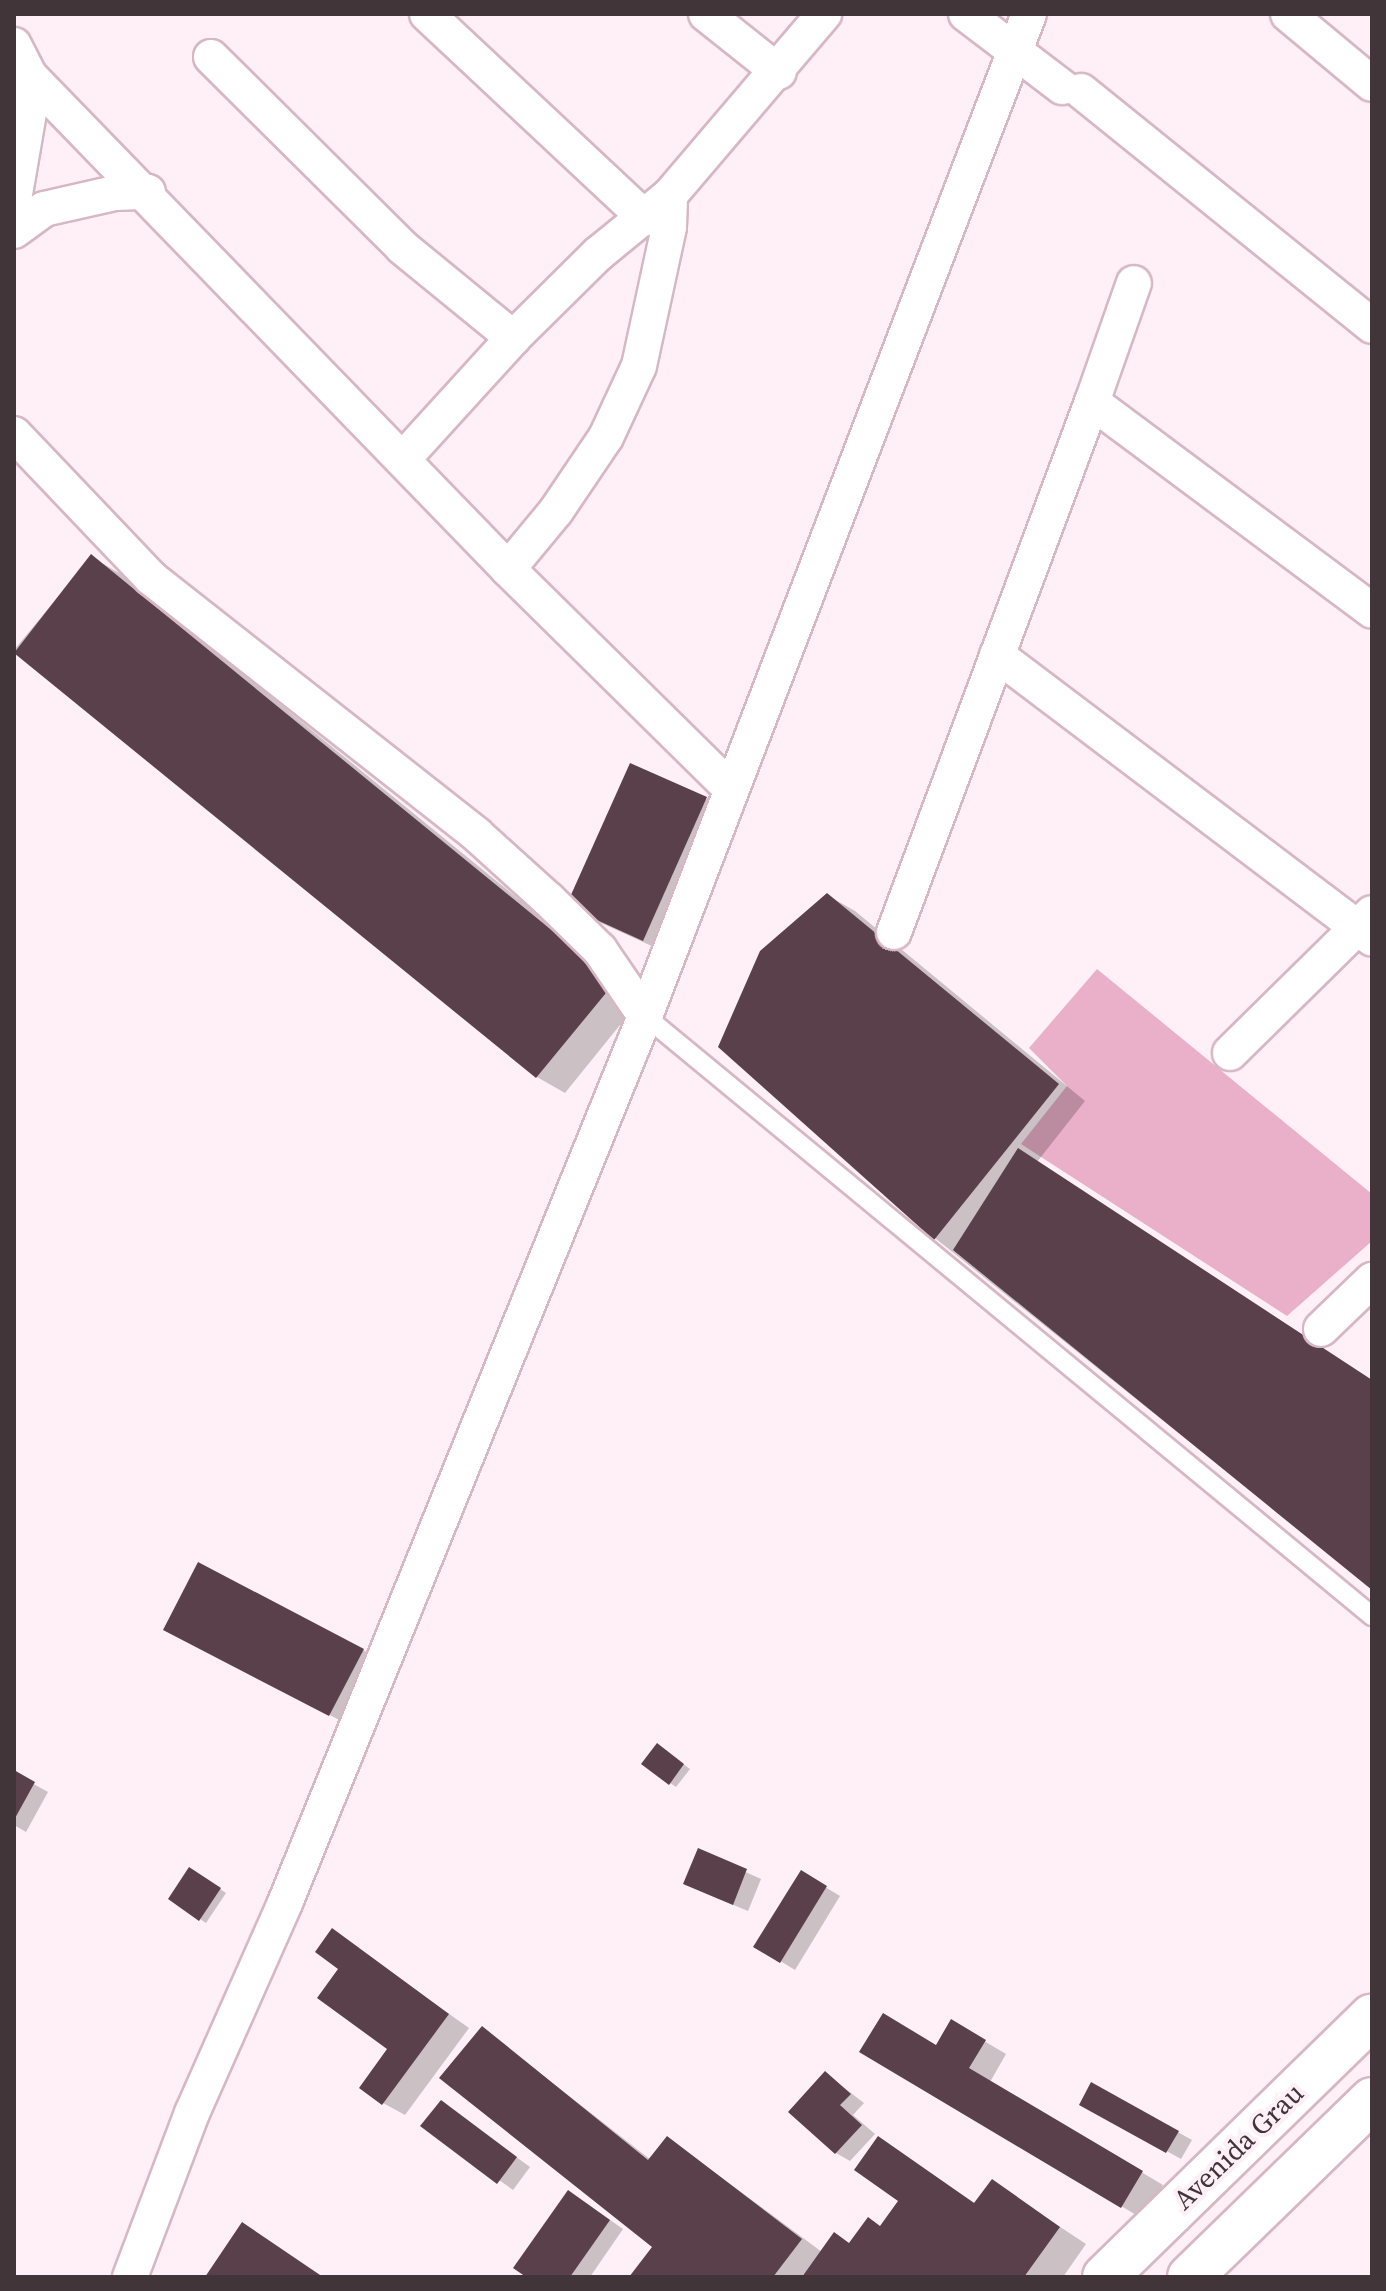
<!DOCTYPE html>
<html>
<head>
<meta charset="utf-8">
<style>
	body { margin:0 }
	#map { position:relative; width:1386px; height:2291px; overflow:hidden; background:#fef0f6; font-family:"Source Serif 4",serif }
	div>[style] { position:absolute }
	.green>* { inset:0; background:#eab0c9 }
	.shadow>* { inset:0; background:#0003 }
	.building>* { inset:0; background:#5a404b }
	.roads { filter:drop-shadow(2px 0 #d7b7c4) drop-shadow(-2px 0 #d7b7c4) drop-shadow(0 2px #d7b7c4) drop-shadow(0 -2px #d7b7c4) }
	.service>* { height:18px; margin:-9px; padding:0 9px; transform-origin:9px; border-radius:9px; background:#fff }
	.minor>* { height:34px; margin:-17px; padding:0 17px; transform-origin:17px; border-radius:17px; background:#fff }
	.tertiary>* { height:44px; margin:-22px; padding:0 22px; transform-origin:22px; border-radius:22px; background:#fff }
	span { translate:-50% -50%; white-space:nowrap; text-align:center; line-height:1.15; -webkit-text-stroke:8px #fef0f6; paint-order:stroke }
	.street-label { font-size:28px; color:#42353a }
	.frame { position:absolute; inset:0; border:16px solid #42353a; pointer-events:none }
</style>
</head>
<body>
<div id="map">
	<div class="green">
		<div style="clip-path:polygon(1097px 969px,1372px 1194px,1372px 1241px,1287px 1316px,1021px 1144px,1067px 1086px,1029px 1048px)"></div>
	</div>
	<div class="shadow">
		<div style="clip-path:polygon(91px 557px,119px 573px,641px 999px,565px 1093px,537px 1077px,14px 650px)"></div>
		<div style="clip-path:polygon(706px 799px,727px 812px,665px 952px,590px 918px)"></div>
		<div style="clip-path:polygon(827px 895px,855px 911px,1085px 1101px,1037px 1162px,1372px 1380px,1372px 1588px,935px 1238px)"></div>
		<div style="clip-path:polygon(187px 1641px,363px 1650px,384px 1663px,351px 1726px)"></div>
		<div style="clip-path:polygon(664px 1750px,690px 1769px,676px 1787px,670px 1783px)"></div>
		<div style="clip-path:polygon(14px 1773px,48px 1792px,26px 1832px,14px 1825px)"></div>
		<div style="clip-path:polygon(699px 1851px,761px 1879px,748px 1911px,700px 1891px)"></div>
		<div style="clip-path:polygon(190px 1869px,226px 1893px,206px 1923px,200px 1919px)"></div>
		<div style="clip-path:polygon(802px 1873px,840px 1896px,795px 1970px,756px 1946px)"></div>
		<div style="clip-path:polygon(332px 1931px,469px 2028px,405px 2115px,383px 2103px,390px 2049px,341px 1968px)"></div>
		<div style="clip-path:polygon(952px 2022px,1006px 2054px,990px 2082px,1163px 2185px,1143px 2219px,861px 2052px,937px 2047px)"></div>
		<div style="clip-path:polygon(482px 2028px,651px 2160px,668px 2138px,822px 2252px,851px 2245px,882px 2228px,901px 2200px,878px 2138px,976px 2204px,992px 2182px,1086px 2244px,1063px 2277px,631px 2277px,655px 2246px)"></div>
		<div style="clip-path:polygon(826px 2074px,864px 2103px,853px 2115px,875px 2134px,850px 2161px,836px 2153px)"></div>
		<div style="clip-path:polygon(1092px 2085px,1192px 2140px,1181px 2159px,1082px 2104px)"></div>
		<div style="clip-path:polygon(441px 2102px,530px 2167px,513px 2190px,423px 2126px)"></div>
		<div style="clip-path:polygon(583px 2201px,623px 2229px,590px 2277px,529px 2277px)"></div>
	</div>
	<div class="building">
		<div style="clip-path:polygon(91px 554px,615px 982px,536px 1078px,14px 653px)"></div>
		<div style="clip-path:polygon(630px 763px,707px 797px,643px 941px,566px 906px)"></div>
		<div style="clip-path:polygon(827px 893px,1059px 1084px,934px 1240px,718px 1047px,760px 951px)"></div>
		<div style="clip-path:polygon(1018px 1148px,1372px 1380px,1372px 1590px,953px 1250px)"></div>
		<div style="clip-path:polygon(198px 1562px,364px 1649px,329px 1716px,163px 1630px)"></div>
		<div style="clip-path:polygon(657px 1743px,684px 1764px,669px 1785px,641px 1764px)"></div>
		<div style="clip-path:polygon(14px 1770px,35px 1782px,14px 1820px)"></div>
		<div style="clip-path:polygon(698px 1848px,747px 1869px,733px 1905px,683px 1884px)"></div>
		<div style="clip-path:polygon(189px 1867px,221px 1888px,199px 1921px,168px 1899px)"></div>
		<div style="clip-path:polygon(801px 1870px,827px 1886px,780px 1963px,753px 1947px)"></div>
		<div style="clip-path:polygon(332px 1928px,449px 2014px,382px 2105px,359px 2088px,387px 2049px,317px 1998px,338px 1969px,315px 1952px)"></div>
		<div style="clip-path:polygon(883px 2013px,936px 2045px,951px 2019px,986px 2040px,969px 2068px,1143px 2171px,1121px 2208px,859px 2052px)"></div>
		<div style="clip-path:polygon(482px 2026px,648px 2160px,667px 2136px,802px 2239px,773px 2277px,629px 2277px,652px 2247px,439px 2078px)"></div>
		<div style="clip-path:polygon(825px 2071px,851px 2094px,840px 2105px,862px 2125px,835px 2154px,788px 2112px)"></div>
		<div style="clip-path:polygon(1091px 2082px,1179px 2131px,1166px 2153px,1079px 2105px)"></div>
		<div style="clip-path:polygon(441px 2100px,517px 2157px,497px 2184px,420px 2126px)"></div>
		<div style="clip-path:polygon(878px 2136px,974px 2203px,992px 2179px,1060px 2227px,1024px 2277px,802px 2277px,834px 2232px,849px 2243px,868px 2217px,880px 2226px,898px 2201px,854px 2170px)"></div>
		<div style="clip-path:polygon(568px 2190px,610px 2220px,570px 2277px,526px 2277px,513px 2268px)"></div>
		<div style="clip-path:polygon(242px 2222px,323px 2277px,205px 2277px)"></div>
	</div>
	<div class="roads">
		<div class="service">
			<div style="left:645px;top:1016px;width:943px;rotate:39.53deg"></div>
		</div>
		<div class="minor">
			<div style="left:427px;top:14px;width:299px;rotate:43.1deg"></div>
			<div style="left:706px;top:14px;width:93px;rotate:38.5deg"></div>
			<div style="left:966px;top:14px;width:121px;rotate:37.2deg"></div>
			<div style="left:1288px;top:14px;width:109px;rotate:39.8deg"></div>
			<div style="left:14px;top:45px;width:34px;rotate:63deg"></div>
			<div style="left:29px;top:75px;width:688px;rotate:45.88deg"></div>
			<div style="left:508px;top:569px;width:313px;rotate:44.6deg"></div>
			<div style="left:211px;top:57px;width:269px;rotate:44.8deg"></div>
			<div style="left:402px;top:247px;width:144px;rotate:39.3deg"></div>
			<div style="left:1081px;top:91px;width:374px;rotate:38.9deg"></div>
			<div style="left:14px;top:200px;width:89px;rotate:-80.3deg"></div>
			<div style="left:29px;top:112px;width:37px;rotate:-90deg"></div>
			<div style="left:14px;top:231px;width:37px;rotate:-36deg"></div>
			<div style="left:44px;top:209px;width:73px;rotate:-12.7deg"></div>
			<div style="left:115px;top:193px;width:33px;rotate:-2deg"></div>
			<div style="left:1092px;top:402px;width:126px;rotate:-70.6deg"></div>
			<div style="left:14px;top:434px;width:199px;rotate:46.4deg"></div>
			<div style="left:151px;top:578px;width:414px;rotate:38.2deg"></div>
			<div style="left:476px;top:834px;width:97px;rotate:42.1deg"></div>
			<div style="left:548px;top:899px;width:73px;rotate:44.4deg"></div>
			<div style="left:600px;top:950px;width:80px;rotate:55.7deg"></div>
			<div style="left:403px;top:459px;width:164px;rotate:-47.7deg"></div>
			<div style="left:513px;top:338px;width:120px;rotate:-44.7deg"></div>
			<div style="left:598px;top:254px;width:93px;rotate:-39.3deg"></div>
			<div style="left:670px;top:195px;width:238px;rotate:-49.6deg"></div>
			<div style="left:508px;top:569px;width:75px;rotate:-50.4deg"></div>
			<div style="left:556px;top:511px;width:89px;rotate:-56deg"></div>
			<div style="left:606px;top:437px;width:78px;rotate:-65.1deg"></div>
			<div style="left:639px;top:366px;width:142px;rotate:-77.8deg"></div>
			<div style="left:669px;top:227px;width:32px;rotate:-88deg"></div>
			<div style="left:997px;top:655px;width:470px;rotate:37.1deg"></div>
			<div style="left:894px;top:932px;width:566px;rotate:-69.52deg"></div>
			<div style="left:1092px;top:402px;width:349px;rotate:36.7deg"></div>
			<div style="left:1230px;top:1053px;width:199px;rotate:-44.6deg"></div>
			<div style="left:1321px;top:1329px;width:71px;rotate:-43.9deg"></div>
			<div style="left:130px;top:2277px;width:175px;rotate:-69.3deg"></div>
			<div style="left:192px;top:2113px;width:230px;rotate:-66.1deg"></div>
			<div style="left:285px;top:1903px;width:957px;rotate:-67.91deg"></div>
			<div style="left:645px;top:1016px;width:1073px;rotate:-69.03deg"></div>
		</div>
		<div class="tertiary">
			<div style="left:1105px;top:2277px;width:373px;rotate:-44.3deg"></div>
			<div style="left:1190px;top:2277px;width:254px;rotate:-44.2deg"></div>
		</div>
	</div>
	<div class="street-label">
		<span style="left:1238px;top:2146px;rotate:-44deg">Avenida Grau</span>
	</div>
	<div class="frame"></div>
</div>
</body>
</html>
